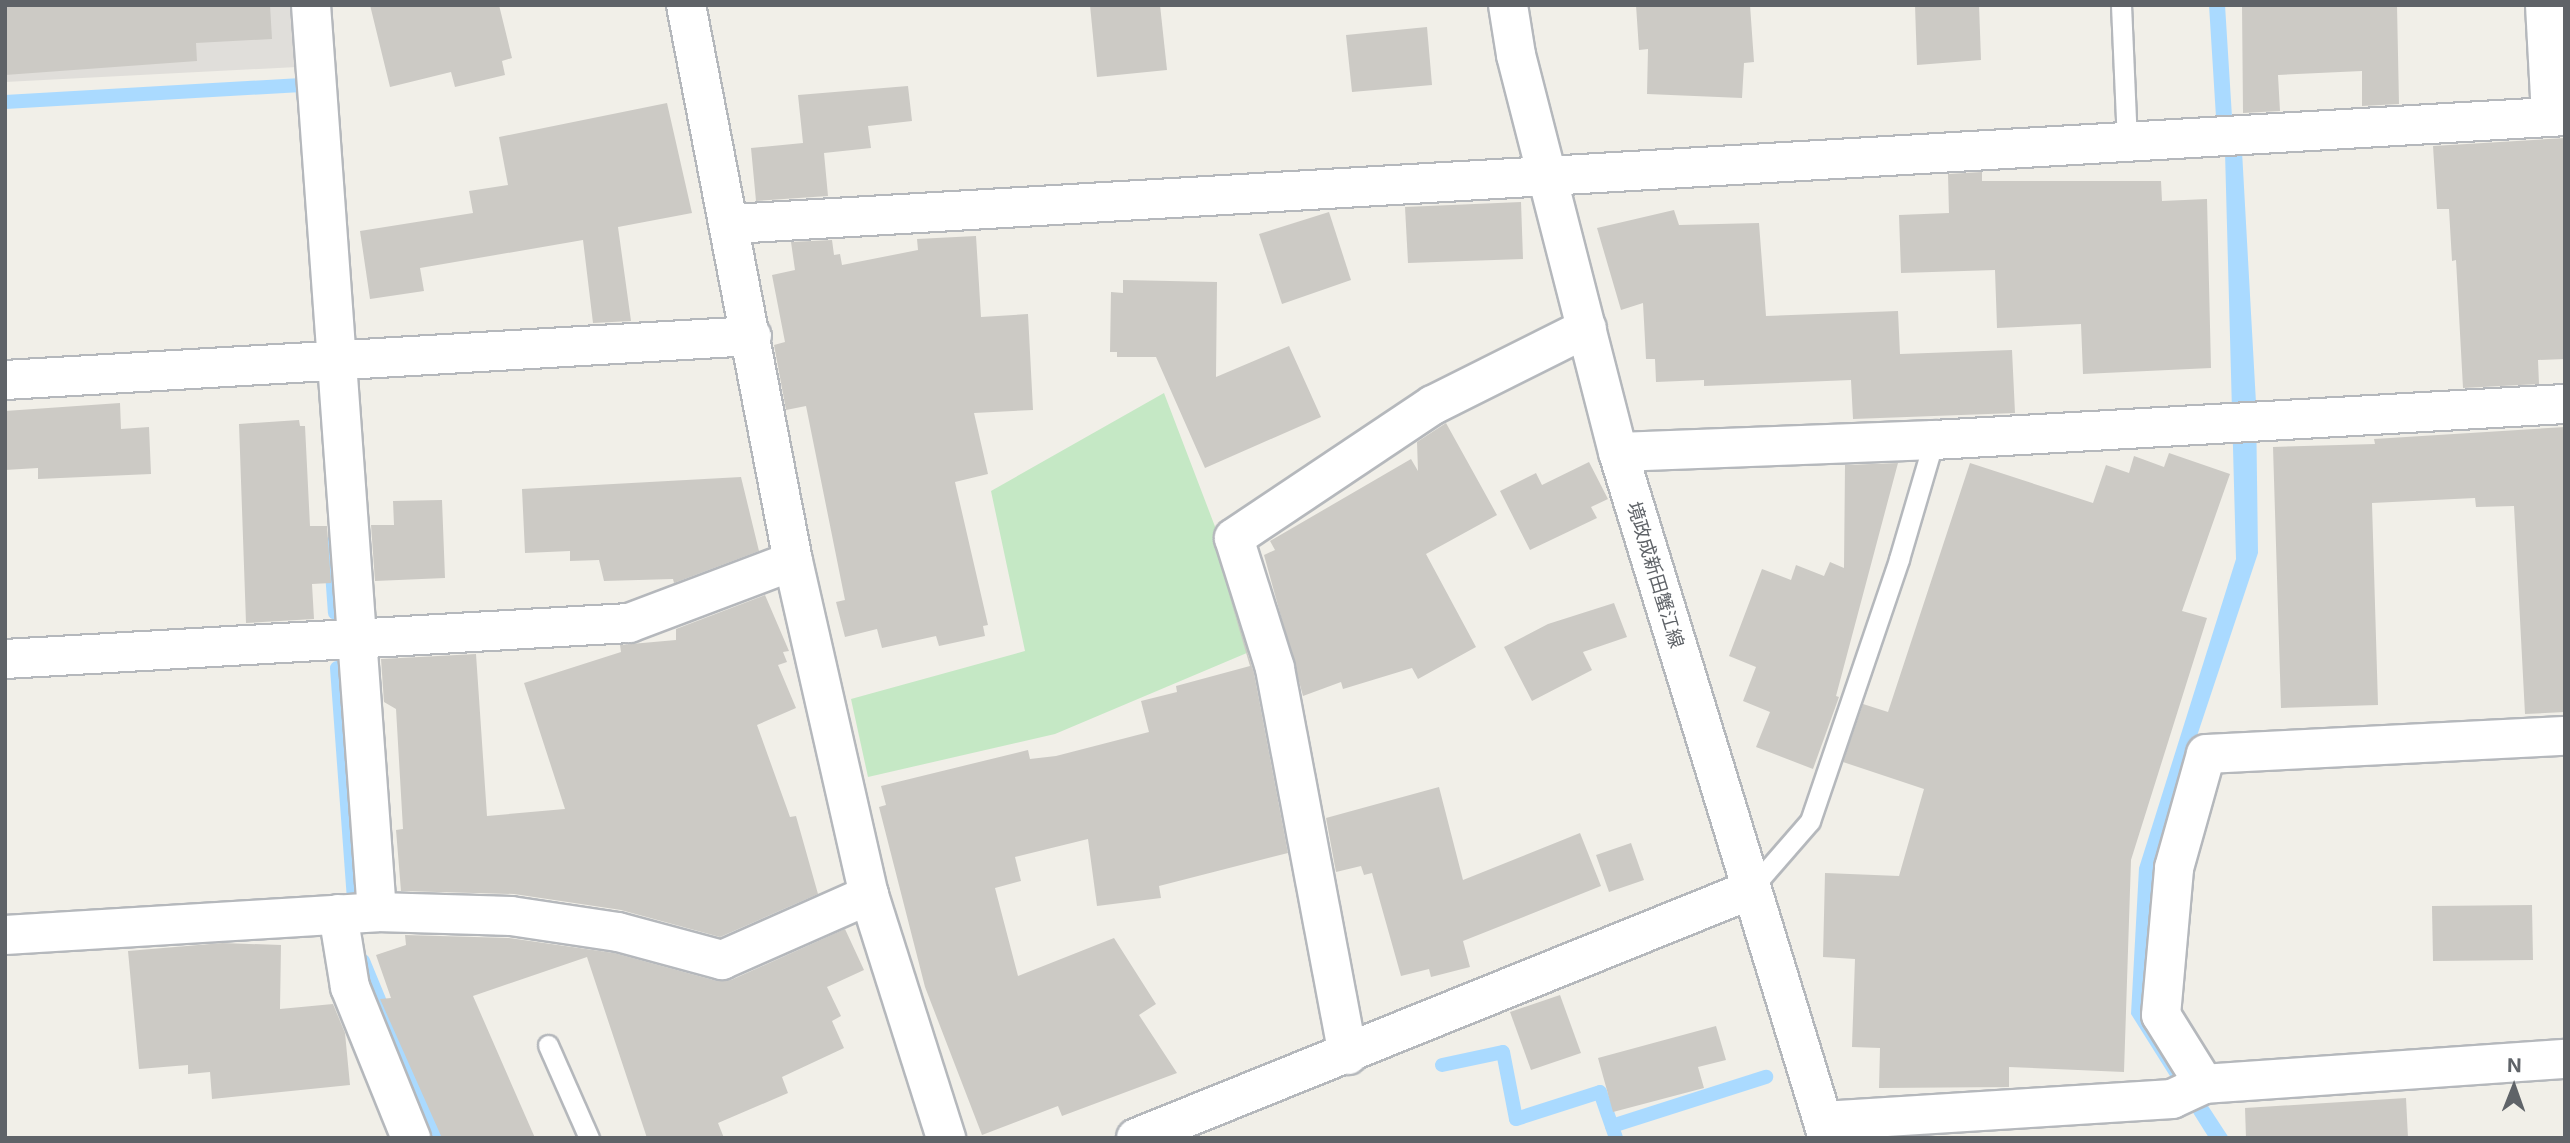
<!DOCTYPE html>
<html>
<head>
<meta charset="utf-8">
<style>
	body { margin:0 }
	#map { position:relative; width:2570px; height:1143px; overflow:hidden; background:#f1efe8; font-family:Inter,"Noto Sans JP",sans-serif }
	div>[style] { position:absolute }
	.industrial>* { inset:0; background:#e0deda }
	.green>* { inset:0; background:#c5e8c5 }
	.water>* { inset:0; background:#aadaff }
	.stream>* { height:14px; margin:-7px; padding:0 7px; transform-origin:7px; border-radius:7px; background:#aadaff }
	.building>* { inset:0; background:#cccac5 }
	.roads { filter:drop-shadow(2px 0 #b5b8bc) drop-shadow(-2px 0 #b5b8bc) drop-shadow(0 2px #b5b8bc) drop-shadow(0 -2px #b5b8bc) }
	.lane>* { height:19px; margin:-9.5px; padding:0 9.5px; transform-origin:9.5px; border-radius:9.5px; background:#fff }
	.street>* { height:38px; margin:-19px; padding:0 19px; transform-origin:19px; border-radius:19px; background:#fff }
	.secondary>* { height:38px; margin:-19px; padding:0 19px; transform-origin:19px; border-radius:19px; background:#fff }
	span { translate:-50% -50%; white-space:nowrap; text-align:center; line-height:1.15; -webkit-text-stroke:5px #fff; paint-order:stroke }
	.street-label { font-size:19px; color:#5f6368 }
	.frame { position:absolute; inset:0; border:7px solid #5f6368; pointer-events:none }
	.north { position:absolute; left:2479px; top:1052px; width:70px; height:70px; -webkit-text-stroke:5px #fff; paint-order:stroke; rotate:1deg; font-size:19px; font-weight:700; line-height:28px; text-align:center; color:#5f6368 }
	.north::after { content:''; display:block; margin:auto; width:24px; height:32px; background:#5f6368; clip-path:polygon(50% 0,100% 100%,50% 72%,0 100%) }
</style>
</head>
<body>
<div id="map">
	<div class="industrial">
		<div style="clip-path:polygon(5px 5px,293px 5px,297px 67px,5px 82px)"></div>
	</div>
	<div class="green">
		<div style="clip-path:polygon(1164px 393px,1261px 647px,1055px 734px,868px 777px,851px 699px,1025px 651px,991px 491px)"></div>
	</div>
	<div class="water">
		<div style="clip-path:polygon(2209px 5px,2225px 5px,2232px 117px,2216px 117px)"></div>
		<div style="clip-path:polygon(2242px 151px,2256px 403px,2258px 553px,2195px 742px,2148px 1014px,2229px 1138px,2209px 1138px,2131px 1014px,2139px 868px,2236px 559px,2225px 152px)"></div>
	</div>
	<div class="stream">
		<div style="left:5px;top:102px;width:297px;rotate:-3.3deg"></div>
		<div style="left:302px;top:85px;width:12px;rotate:85deg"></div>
		<div style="left:330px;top:544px;width:69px;rotate:85.9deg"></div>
		<div style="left:337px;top:668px;width:232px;rotate:85.8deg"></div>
		<div style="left:363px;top:961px;width:191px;rotate:67.6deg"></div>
		<div style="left:1442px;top:1065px;width:62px;rotate:-12deg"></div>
		<div style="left:1503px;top:1052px;width:68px;rotate:79deg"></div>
		<div style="left:1516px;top:1119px;width:88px;rotate:-17.8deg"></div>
		<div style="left:1600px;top:1092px;width:49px;rotate:70.8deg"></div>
		<div style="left:1612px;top:1126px;width:162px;rotate:-17.7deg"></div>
	</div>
	<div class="building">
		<div style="clip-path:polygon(5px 5px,270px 5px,272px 39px,196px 43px,197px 61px,5px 75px)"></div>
		<div style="clip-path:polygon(370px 5px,499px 5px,512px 58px,502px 61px,505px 75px,455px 87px,451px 72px,390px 87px)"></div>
		<div style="clip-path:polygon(1090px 5px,1160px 5px,1167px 70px,1097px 77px)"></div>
		<div style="clip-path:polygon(1636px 5px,1750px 5px,1754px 62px,1744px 63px,1742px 98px,1647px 94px,1648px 49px,1639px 50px)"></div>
		<div style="clip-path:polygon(1915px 5px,1979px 5px,1981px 60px,1917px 65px)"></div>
		<div style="clip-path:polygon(2242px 5px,2397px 5px,2399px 104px,2362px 106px,2362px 71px,2278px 75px,2280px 111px,2243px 113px)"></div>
		<div style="clip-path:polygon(1427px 27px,1432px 85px,1352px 92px,1346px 35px)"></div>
		<div style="clip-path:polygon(908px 86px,912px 121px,868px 126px,871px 148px,824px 153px,828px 196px,756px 201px,751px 148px,803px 143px,798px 95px)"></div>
		<div style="clip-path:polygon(667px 103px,692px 213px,618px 227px,631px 321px,593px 323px,583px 240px,420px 268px,424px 291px,370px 299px,360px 231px,473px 213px,469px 191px,508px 185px,499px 137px)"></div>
		<div style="clip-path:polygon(2565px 138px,2565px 359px,2538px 360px,2539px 384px,2463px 388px,2456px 260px,2452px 261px,2449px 209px,2437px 209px,2433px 146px)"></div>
		<div style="clip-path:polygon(1982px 172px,1982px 181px,2161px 181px,2162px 201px,2207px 199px,2211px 368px,2083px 374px,2081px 324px,1997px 328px,1995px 270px,1901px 273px,1899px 215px,1949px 213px,1948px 174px)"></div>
		<div style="clip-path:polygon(1521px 202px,1523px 259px,1408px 263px,1405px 207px)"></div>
		<div style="clip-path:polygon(1674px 210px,1679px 225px,1759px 223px,1766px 316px,1898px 311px,1900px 354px,2012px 350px,2015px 413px,1853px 419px,1851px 380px,1704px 386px,1704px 380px,1656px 382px,1655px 359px,1646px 359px,1643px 303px,1621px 310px,1597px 228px)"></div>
		<div style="clip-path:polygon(1329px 212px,1351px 280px,1282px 304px,1259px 234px)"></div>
		<div style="clip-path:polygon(976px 236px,981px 317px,1028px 314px,1033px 410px,974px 413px,988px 474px,955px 482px,988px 625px,983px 626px,985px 636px,939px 646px,936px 636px,882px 648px,877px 629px,845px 637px,836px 602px,845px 600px,806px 406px,786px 410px,774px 345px,785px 342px,772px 275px,795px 270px,791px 242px,832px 240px,834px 255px,840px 254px,842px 265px,918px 250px,917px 239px)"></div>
		<div style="clip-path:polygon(1123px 280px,1217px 282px,1216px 377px,1289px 346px,1321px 417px,1205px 468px,1156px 357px,1117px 357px,1117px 352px,1110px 352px,1111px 292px,1123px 293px)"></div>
		<div style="clip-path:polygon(120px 403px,121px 429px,149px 427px,151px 474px,38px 479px,38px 468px,5px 470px,5px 411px)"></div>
		<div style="clip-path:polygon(299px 420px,300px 426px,305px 426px,310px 526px,327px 526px,331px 583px,312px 584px,314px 619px,246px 623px,239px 424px)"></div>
		<div style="clip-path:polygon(1446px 423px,1497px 515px,1426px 554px,1476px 647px,1418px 679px,1412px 668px,1343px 689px,1341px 682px,1303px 696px,1264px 555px,1275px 550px,1270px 541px,1411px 459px,1418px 471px,1417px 442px)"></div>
		<div style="clip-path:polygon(2565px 427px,2565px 712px,2525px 714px,2514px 506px,2476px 507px,2475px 498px,2372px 503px,2378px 705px,2281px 708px,2273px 447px,2375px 444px,2374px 439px)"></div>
		<div style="clip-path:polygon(2169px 453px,2230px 474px,2182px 611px,2207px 618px,2131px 860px,2124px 1072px,2009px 1067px,2009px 1087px,1879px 1088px,1880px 1048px,1852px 1047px,1855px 959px,1823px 957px,1825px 873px,1899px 876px,1924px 789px,1843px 762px,1863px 704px,1888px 712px,1970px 463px,2093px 503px,2106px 465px,2129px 473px,2134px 456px,2164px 467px)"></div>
		<div style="clip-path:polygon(1589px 462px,1608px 499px,1591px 507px,1597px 518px,1530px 550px,1500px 491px,1536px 473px,1542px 485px)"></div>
		<div style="clip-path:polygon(1898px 463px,1836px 696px,1839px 697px,1813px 769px,1756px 747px,1770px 712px,1743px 701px,1756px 667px,1729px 656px,1762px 569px,1791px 580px,1796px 565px,1824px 576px,1830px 562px,1844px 568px,1845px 465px)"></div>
		<div style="clip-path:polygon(741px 477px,759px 551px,674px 583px,673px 579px,604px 581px,599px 560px,570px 561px,570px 551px,525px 553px,522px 489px)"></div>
		<div style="clip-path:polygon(442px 500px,445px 578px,375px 581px,371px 525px,394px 525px,393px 501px)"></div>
		<div style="clip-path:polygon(1227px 588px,1254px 673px,1288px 853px,1159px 886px,1161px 898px,1097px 906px,1088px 839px,1015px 857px,1021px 881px,995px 888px,1018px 976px,1114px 938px,1156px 1004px,1139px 1015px,1177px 1073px,1062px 1116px,1058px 1106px,982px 1135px,925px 987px,879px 807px,886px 805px,881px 786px,1028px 750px,1030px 759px,1056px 756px,1149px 732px,1141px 701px,1177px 692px,1176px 686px,1250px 666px)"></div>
		<div style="clip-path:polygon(765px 595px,789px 651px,783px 652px,787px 662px,778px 665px,796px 708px,757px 725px,790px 817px,796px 816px,818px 894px,720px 937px,621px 910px,514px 894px,401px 891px,396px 830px,403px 829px,396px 709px,384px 702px,381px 659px,476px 654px,487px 816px,565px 809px,524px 683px,621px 652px,620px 645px,676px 640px,676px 629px)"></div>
		<div style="clip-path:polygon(1614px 603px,1627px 637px,1583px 652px,1592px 670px,1532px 701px,1504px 647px,1548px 624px)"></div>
		<div style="clip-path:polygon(1439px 787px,1463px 880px,1580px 833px,1601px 886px,1463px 941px,1470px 967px,1431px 977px,1429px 969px,1401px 976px,1372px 873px,1364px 875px,1361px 866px,1336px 872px,1326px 818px)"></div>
		<div style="clip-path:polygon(1631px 843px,1644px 880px,1609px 892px,1596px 855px)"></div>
		<div style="clip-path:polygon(2532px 905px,2533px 960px,2433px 961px,2432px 906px)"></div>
		<div style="clip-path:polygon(845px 929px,864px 970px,827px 987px,841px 1016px,832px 1021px,844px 1048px,782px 1077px,788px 1093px,718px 1123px,724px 1138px,647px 1138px,587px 957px,473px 996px,535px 1138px,442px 1138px,380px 999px,391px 998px,376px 955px,406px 945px,405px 935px,509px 938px,614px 953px,717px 981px,731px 980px)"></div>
		<div style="clip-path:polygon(222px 943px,281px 945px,280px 1009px,333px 1004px,345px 1033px,350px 1085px,212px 1099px,210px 1072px,188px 1074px,188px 1065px,139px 1069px,128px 951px)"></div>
		<div style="clip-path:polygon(1560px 995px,1581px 1053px,1531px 1070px,1510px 1012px)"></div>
		<div style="clip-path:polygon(1716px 1026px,1726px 1060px,1698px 1067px,1704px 1088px,1613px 1112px,1598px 1058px)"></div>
		<div style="clip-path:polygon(2406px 1098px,2408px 1138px,2246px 1138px,2245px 1108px)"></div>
	</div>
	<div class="roads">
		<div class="lane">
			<div style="left:2121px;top:5px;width:137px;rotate:87.5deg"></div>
			<div style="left:1750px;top:890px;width:91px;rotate:-49deg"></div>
			<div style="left:1810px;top:821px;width:277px;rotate:-71.2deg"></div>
			<div style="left:1899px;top:559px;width:124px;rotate:-73.6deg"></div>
			<div style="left:548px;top:1045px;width:102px;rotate:66.2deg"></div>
		</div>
		<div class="street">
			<div style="left:311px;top:5px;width:909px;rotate:85.84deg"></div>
			<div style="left:686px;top:5px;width:566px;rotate:79.11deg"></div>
			<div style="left:793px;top:561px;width:343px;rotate:77.2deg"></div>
			<div style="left:869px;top:895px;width:255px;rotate:72.4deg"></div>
			<div style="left:2545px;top:5px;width:112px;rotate:86.9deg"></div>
			<div style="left:732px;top:224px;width:1836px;rotate:-3.37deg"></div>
			<div style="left:5px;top:380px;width:748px;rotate:-3.37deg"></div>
			<div style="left:1618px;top:452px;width:316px;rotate:-2.2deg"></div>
			<div style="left:1934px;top:440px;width:632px;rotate:-3.27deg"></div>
			<div style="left:5px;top:659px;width:625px;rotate:-3.3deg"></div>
			<div style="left:629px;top:623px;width:175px;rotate:-20.7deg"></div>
			<div style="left:338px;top:914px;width:74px;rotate:80.7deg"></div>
			<div style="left:350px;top:987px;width:163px;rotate:68deg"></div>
			<div style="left:5px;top:935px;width:373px;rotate:-3.5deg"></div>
			<div style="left:377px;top:912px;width:134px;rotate:1.7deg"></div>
			<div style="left:511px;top:916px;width:108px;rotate:8.5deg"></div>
			<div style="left:618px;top:932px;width:108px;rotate:15.1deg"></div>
			<div style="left:722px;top:960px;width:161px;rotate:-23.9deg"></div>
			<div style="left:1348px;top:1055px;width:394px;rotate:-100.7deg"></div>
			<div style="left:1275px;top:668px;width:136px;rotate:-107.5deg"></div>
			<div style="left:1234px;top:538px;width:239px;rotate:-33.8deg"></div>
			<div style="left:1433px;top:405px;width:172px;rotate:-26.6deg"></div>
			<div style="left:2204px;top:1084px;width:81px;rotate:-121.9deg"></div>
			<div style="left:2161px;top:1015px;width:148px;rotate:-84.9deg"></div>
			<div style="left:2174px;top:868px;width:118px;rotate:-74.3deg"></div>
			<div style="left:2206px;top:754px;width:359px;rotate:-2.9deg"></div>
			<div style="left:1823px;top:1121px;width:350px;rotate:-3.6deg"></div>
			<div style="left:2172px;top:1099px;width:35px;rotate:-25deg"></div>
			<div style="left:2204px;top:1084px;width:362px;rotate:-4deg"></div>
			<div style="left:1136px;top:1138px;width:662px;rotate:-21.99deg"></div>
		</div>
		<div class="secondary">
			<div style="left:1508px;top:5px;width:51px;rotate:80.9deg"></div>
			<div style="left:1516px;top:55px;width:410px;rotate:75.6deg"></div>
			<div style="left:1618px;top:452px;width:717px;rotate:72.98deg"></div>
		</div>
	</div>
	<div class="street-label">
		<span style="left:1655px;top:575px;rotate:73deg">境政成新田蟹江線</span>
	</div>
	<div class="frame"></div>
	<div class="north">N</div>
</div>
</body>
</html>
